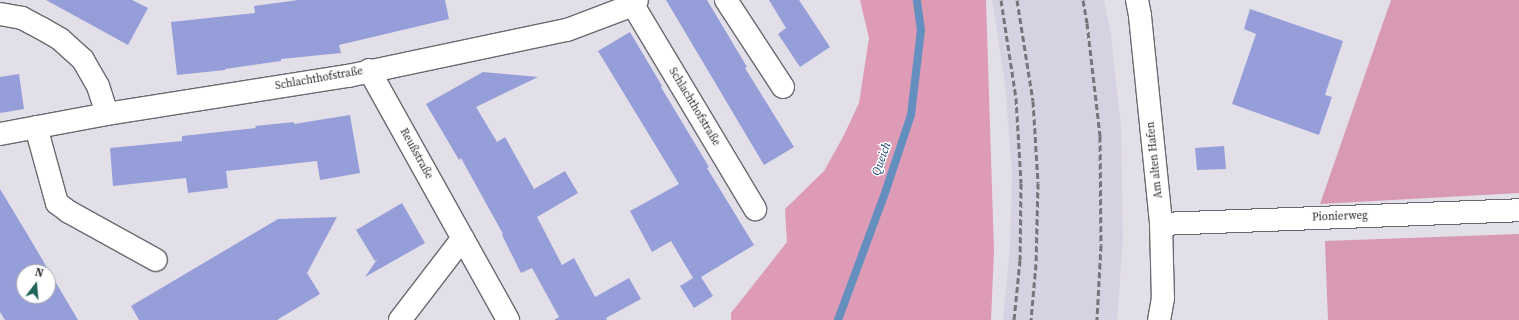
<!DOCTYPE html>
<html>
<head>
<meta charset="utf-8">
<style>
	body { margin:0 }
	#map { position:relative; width:1519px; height:320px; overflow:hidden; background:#e3dfe8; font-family:"Source Serif 4",serif }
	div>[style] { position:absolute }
	.built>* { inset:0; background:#d7d2e1 }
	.green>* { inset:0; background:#d899b2 }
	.forest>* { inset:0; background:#dd9bb6 }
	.stream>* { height:8px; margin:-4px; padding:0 4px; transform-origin:4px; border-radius:4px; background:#658fbe }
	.building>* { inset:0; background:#959ed8 }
	.roads { filter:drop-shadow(1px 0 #6b6970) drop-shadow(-1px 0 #6b6970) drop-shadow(0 1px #6b6970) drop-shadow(0 -1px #6b6970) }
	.minor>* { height:22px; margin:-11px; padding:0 11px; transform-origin:11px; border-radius:11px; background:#fff }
	.rail>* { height:3px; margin-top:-1.5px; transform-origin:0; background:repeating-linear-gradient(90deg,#77757a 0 6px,transparent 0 9px) }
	span { translate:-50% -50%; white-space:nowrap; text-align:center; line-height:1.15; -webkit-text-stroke:3px #fff; paint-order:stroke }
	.street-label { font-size:11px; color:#28272a }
	.water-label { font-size:12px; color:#133f6d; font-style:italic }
	.north { position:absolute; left:16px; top:264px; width:40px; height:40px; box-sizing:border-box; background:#fff; border:1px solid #a9a9aa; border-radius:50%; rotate:16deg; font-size:11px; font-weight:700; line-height:16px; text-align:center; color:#28272a }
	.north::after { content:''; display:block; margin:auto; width:14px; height:18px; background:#1f6457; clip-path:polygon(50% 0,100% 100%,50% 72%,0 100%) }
</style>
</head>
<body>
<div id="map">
	<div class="built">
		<div style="clip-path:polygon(992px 0,1104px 0,1111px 34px,1121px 128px,1123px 240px,1117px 320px,1003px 320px,1010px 247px,1012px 172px,1005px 84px)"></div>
	</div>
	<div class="green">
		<div style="clip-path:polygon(1391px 0,1519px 0,1519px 193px,1320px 204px)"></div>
		<div style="clip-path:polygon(1519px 234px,1519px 320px,1328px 320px,1325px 241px)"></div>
	</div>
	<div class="forest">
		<div style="clip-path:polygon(860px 0,986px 0,994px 251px,991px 320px,731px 320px,731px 313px,787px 242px,785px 209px,824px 171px,843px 137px,859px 103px,869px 38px)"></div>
	</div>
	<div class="stream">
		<div style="left:838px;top:320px;width:135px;rotate:-69.7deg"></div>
		<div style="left:885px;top:193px;width:82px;rotate:-71.6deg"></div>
		<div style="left:911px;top:115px;width:86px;rotate:-83.3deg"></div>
		<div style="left:921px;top:30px;width:30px;rotate:-98deg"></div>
	</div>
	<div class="building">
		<div style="clip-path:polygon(46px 0,132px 0,148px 8px,128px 45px)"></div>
		<div style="clip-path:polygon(298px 0,445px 0,449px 19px,339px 45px,341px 53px,281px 59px,281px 61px,225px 69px,225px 70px,177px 75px,171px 22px,255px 13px,254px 6px)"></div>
		<div style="clip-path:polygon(666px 0,707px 0,747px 67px,745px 68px,794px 147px,764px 165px)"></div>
		<div style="clip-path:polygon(769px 0,799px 0,830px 47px,800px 67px,778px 34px,786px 28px)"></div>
		<div style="clip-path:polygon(1250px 9px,1343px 41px,1325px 95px,1332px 97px,1319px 135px,1232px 104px,1256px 34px,1244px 29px)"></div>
		<div style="clip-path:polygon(630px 32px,662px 86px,661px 87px,709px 167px,707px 168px,754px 245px,701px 277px,713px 296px,694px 308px,680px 286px,693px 278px,671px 241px,652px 252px,630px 211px,679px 184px,598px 51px)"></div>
		<div style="clip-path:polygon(483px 72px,538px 77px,476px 107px,497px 142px,505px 137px,534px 189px,565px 171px,578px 193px,537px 217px,562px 265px,574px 258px,595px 297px,629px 278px,641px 299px,606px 318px,607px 320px,554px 320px,559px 317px,532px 268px,521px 273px,502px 235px,503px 234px,461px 158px,459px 160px,426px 104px)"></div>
		<div style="clip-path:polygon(19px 74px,24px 109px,0 113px,0 77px)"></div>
		<div style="clip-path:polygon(350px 115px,360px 173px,320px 180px,317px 161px,226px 171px,228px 188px,188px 193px,186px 178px,113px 186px,110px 148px,182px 141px,182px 136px,256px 128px,255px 126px,294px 122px,294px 124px)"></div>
		<div style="clip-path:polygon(1224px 146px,1226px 169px,1197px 170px,1195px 148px)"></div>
		<div style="clip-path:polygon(evenodd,0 189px,26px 232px,78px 320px,5px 320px,0 312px,0 189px,24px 272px,48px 272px,48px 296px,24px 296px,24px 272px)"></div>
		<div style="clip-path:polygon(402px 203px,425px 243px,365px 277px,378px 258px,375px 261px,356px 230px)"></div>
		<div style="clip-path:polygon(337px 217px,307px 273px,320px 294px,277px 320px,139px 320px,131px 306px,278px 219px)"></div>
	</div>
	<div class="roads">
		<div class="minor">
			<div style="left:726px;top:0;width:104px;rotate:56.8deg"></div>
			<div style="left:1137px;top:0;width:16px;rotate:79deg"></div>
			<div style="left:1140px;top:16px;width:209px;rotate:84.2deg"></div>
			<div style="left:1161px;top:224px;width:74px;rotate:88.5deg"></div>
			<div style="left:1163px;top:298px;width:22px;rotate:100deg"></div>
			<div style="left:633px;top:5px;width:238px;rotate:59.1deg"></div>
			<div style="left:0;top:14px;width:22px;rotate:10deg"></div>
			<div style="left:22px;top:18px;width:21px;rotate:28deg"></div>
			<div style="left:41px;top:28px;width:22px;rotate:30deg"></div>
			<div style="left:60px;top:39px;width:31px;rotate:42deg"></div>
			<div style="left:83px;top:60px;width:30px;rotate:60deg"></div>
			<div style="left:98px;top:86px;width:29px;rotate:72deg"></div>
			<div style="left:369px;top:70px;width:286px;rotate:60.9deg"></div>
			<div style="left:36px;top:127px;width:79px;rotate:74.6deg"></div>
			<div style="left:57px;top:203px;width:15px;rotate:37deg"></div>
			<div style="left:69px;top:212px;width:99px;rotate:28.9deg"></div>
			<div style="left:0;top:134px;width:109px;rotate:-10.6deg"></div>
			<div style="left:107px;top:114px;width:244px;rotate:-9deg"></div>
			<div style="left:348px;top:76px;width:224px;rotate:-11.9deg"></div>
			<div style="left:567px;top:30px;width:71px;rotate:-20.7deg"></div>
			<div style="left:633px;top:5px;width:6px;rotate:-51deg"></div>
			<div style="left:1161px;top:224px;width:358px;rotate:-2.2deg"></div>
			<div style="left:400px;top:320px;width:103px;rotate:-52.5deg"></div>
		</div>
	</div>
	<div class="rail">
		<div style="left:1001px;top:0;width:99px;rotate:81.3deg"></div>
		<div style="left:1016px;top:98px;width:85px;rotate:86.6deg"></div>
		<div style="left:1021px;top:183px;width:77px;rotate:90.7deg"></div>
		<div style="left:1020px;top:260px;width:60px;rotate:95.7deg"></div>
		<div style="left:1017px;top:0;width:102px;rotate:81deg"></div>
		<div style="left:1033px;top:101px;width:82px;rotate:86.5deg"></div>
		<div style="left:1038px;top:183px;width:81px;rotate:91.4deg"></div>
		<div style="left:1036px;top:264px;width:56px;rotate:95.1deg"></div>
		<div style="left:1083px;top:0;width:23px;rotate:80deg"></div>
		<div style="left:1087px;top:23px;width:114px;rotate:83.4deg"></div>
		<div style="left:1100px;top:136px;width:109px;rotate:89.5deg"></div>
		<div style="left:1101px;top:245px;width:75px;rotate:93.1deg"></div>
	</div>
	<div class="street-label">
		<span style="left:319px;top:79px;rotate:-10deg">Schlachthofstraße</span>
		<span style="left:694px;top:107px;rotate:59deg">Schlachthofstraße</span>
		<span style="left:416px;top:154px;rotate:61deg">Reußstraße</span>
		<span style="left:1155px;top:160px;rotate:-96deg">Am alten Hafen</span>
		<span style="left:1340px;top:217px;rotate:-2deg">Pionierweg</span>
	</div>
	<div class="water-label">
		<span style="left:882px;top:159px;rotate:-70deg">Queich</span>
	</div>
	<div class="north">N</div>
</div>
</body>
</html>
